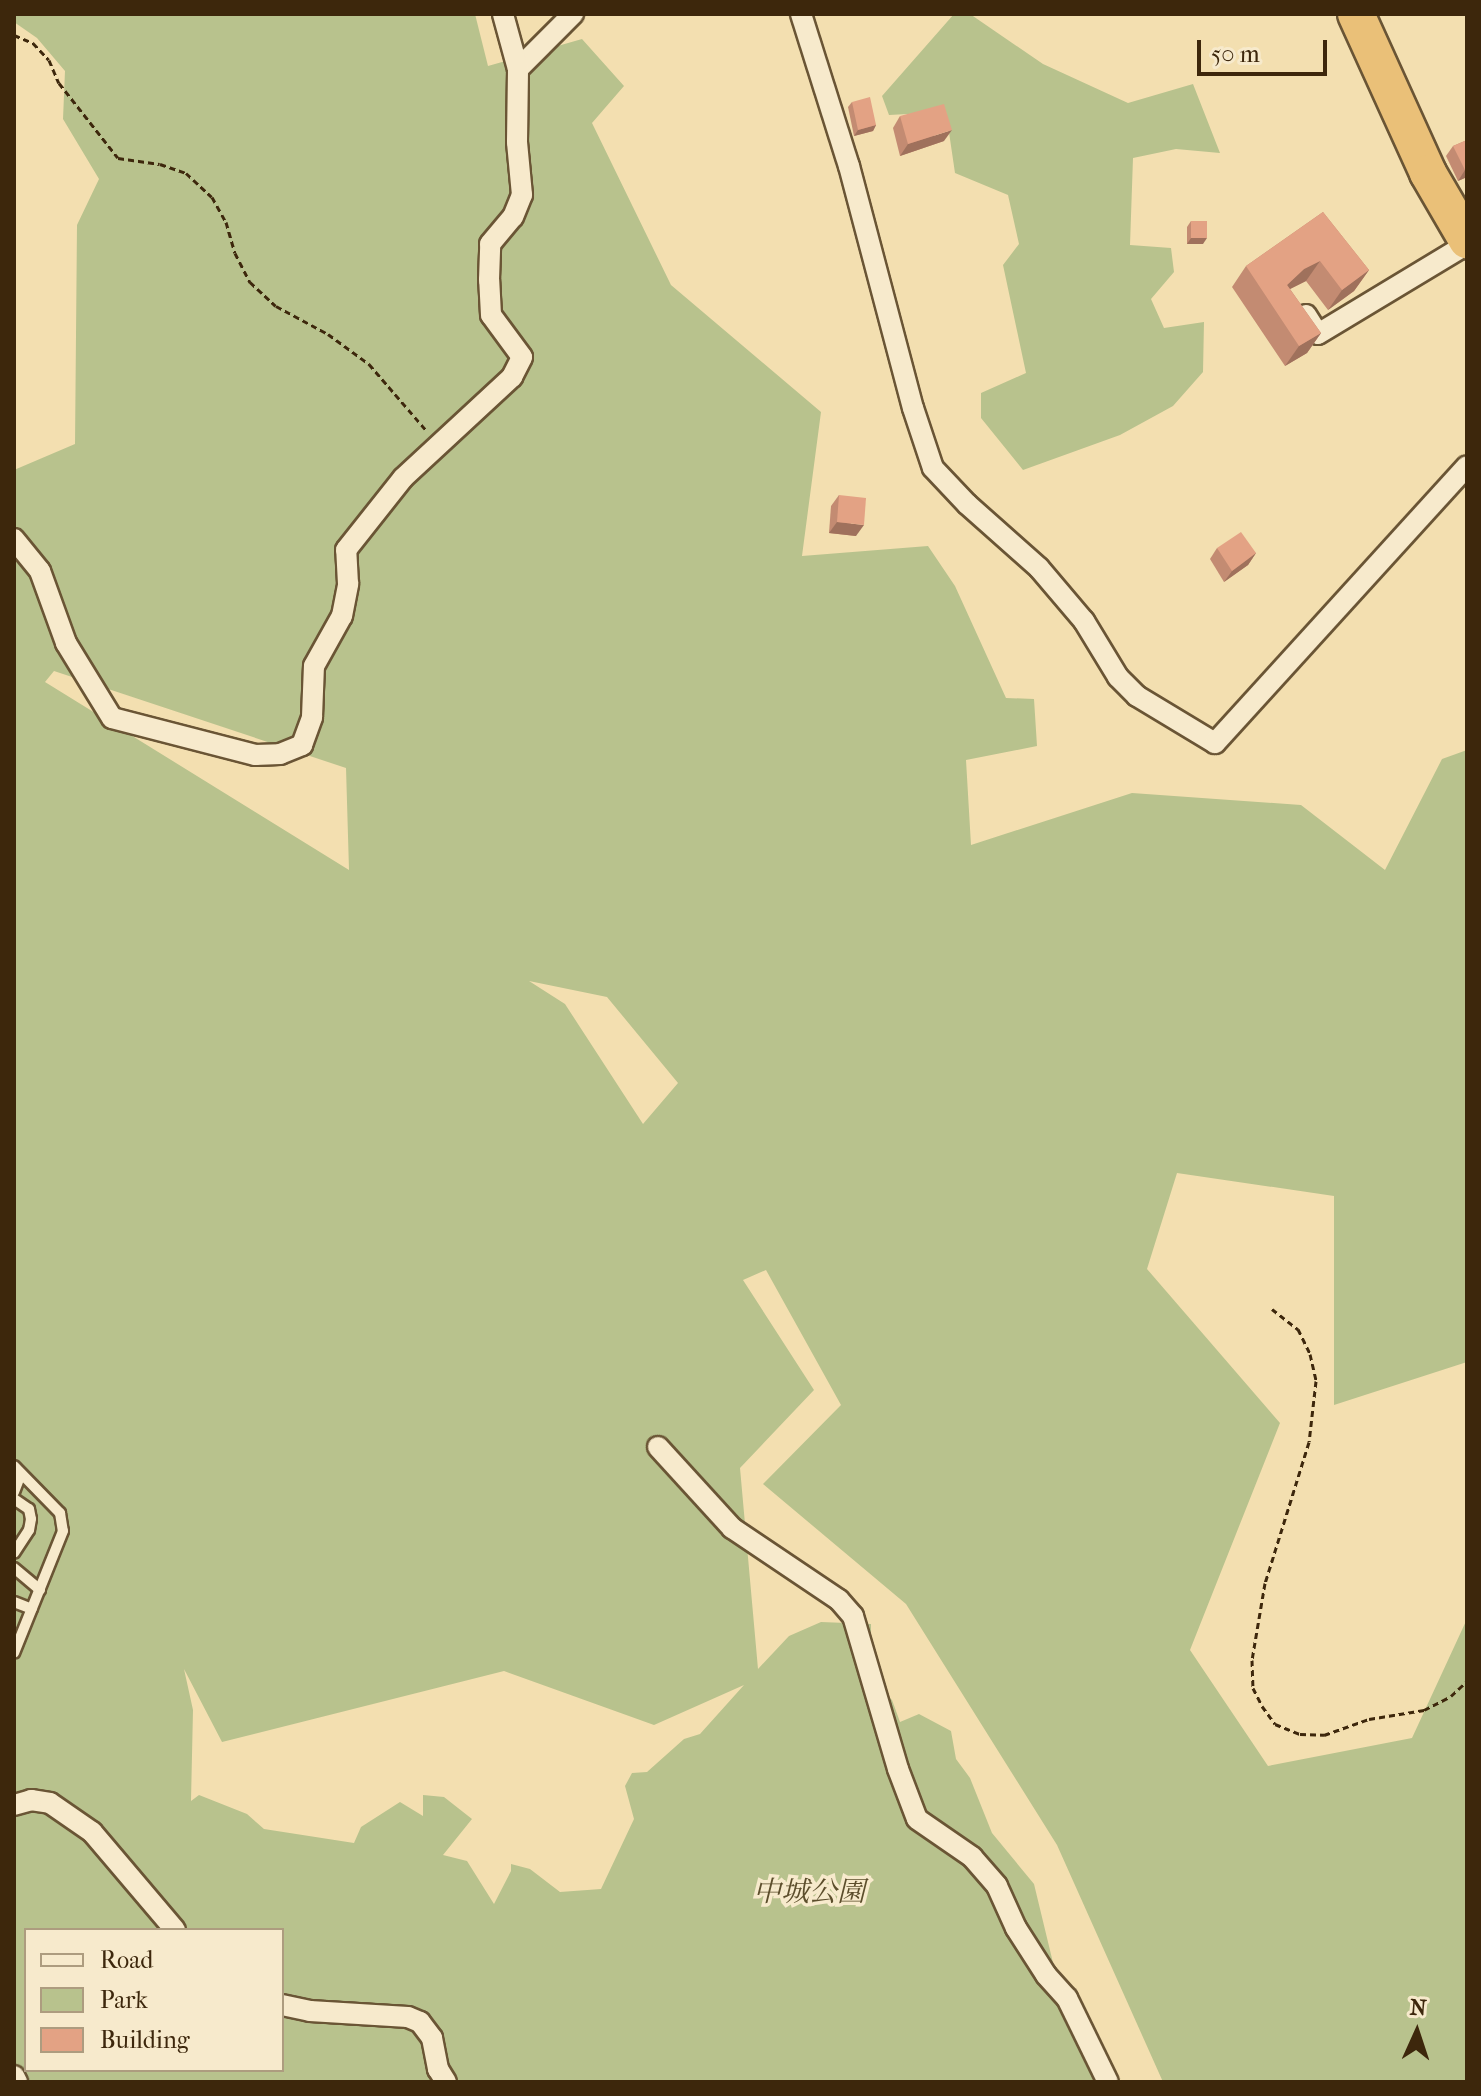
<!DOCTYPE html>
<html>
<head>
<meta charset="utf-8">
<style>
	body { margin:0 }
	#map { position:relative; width:1481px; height:2096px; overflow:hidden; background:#f3dfb0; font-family:"IM FELL French Canon","Noto Serif JP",serif }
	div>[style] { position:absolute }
	.green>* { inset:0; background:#b8c28d }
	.path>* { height:3px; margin-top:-1.5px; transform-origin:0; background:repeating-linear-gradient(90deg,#3d270c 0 6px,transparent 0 10px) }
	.roads { filter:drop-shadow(2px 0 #6a5535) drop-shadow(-2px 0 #6a5535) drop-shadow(0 2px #6a5535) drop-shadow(0 -2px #6a5535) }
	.lane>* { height:10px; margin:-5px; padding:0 5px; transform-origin:5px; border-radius:5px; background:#f7eacc }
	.street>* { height:20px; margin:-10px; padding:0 10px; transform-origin:10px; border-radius:10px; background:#f7eacc }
	.highway>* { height:36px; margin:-18px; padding:0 18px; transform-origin:18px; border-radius:18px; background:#eac078 }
	.wall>* { inset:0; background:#c38b72 }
	.shaded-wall>* { inset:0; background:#9f715c }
	.building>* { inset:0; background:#e3a284 }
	span { translate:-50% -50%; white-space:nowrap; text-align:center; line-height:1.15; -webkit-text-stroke:7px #f7eacc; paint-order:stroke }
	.park-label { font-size:28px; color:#5c4e2c; font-style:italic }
	.frame { position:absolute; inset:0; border:16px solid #3d270c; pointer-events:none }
	.legend { position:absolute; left:24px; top:1928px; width:260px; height:144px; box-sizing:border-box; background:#f7eacc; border:2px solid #ad9c7f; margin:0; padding:10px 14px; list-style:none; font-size:24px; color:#3d270c }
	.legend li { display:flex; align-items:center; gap:16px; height:40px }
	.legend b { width:40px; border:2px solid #ad9c7f }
	.north { position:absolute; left:1377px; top:1992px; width:80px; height:80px; -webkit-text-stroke:6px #f7eacc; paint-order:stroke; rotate:3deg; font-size:22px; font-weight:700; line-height:32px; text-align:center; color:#3d270c }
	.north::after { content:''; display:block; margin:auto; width:28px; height:36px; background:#3d270c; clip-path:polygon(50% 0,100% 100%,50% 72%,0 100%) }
	.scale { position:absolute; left:1197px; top:40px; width:130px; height:36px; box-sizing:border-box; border:4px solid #3d270c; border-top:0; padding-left:10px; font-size:24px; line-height:28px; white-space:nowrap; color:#3d270c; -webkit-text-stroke:6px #f7eacc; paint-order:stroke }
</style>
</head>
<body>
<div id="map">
	<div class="green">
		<div style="clip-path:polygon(evenodd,14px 14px,475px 14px,488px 66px,582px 39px,624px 86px,592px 123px,671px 285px,821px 412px,802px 556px,928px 546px,955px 586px,1006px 698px,1034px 699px,1037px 746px,966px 760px,971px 845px,1132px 793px,1301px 805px,1385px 870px,1442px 759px,1467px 750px,1467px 1362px,1334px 1405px,1334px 1196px,1177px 1173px,1147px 1269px,1280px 1423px,1190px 1650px,1268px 1766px,1412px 1738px,1467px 1619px,1467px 2082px,1163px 2082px,1057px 1845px,906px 1604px,763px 1484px,841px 1405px,766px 1270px,743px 1280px,814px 1390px,740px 1468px,758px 1669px,789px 1636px,821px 1622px,871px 1624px,871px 1680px,892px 1700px,900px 1722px,919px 1714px,951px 1731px,956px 1759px,970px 1778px,992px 1833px,1034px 1884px,1055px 1971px,1080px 2000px,1116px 2082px,14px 2082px,14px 470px,75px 444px,77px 225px,99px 179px,63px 119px,65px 71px,37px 38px,14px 22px,14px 14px,54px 671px,346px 768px,349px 870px,45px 682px,54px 671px,14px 14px,529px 981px,607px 997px,678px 1083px,643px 1124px,565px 1004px,529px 981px,14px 14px,184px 1669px,222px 1742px,504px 1671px,654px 1725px,744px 1685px,700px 1734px,684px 1739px,647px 1772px,632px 1773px,625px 1786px,634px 1819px,601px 1889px,560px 1892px,530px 1869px,511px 1864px,511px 1871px,494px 1904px,467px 1861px,443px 1855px,472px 1819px,444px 1797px,423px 1795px,423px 1816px,400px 1802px,361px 1827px,354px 1843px,264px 1829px,247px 1814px,199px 1795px,191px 1801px,193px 1710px,184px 1669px,14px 14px,26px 1930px,282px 1930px,282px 2070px,26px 2070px,26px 1930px)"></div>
		<div style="clip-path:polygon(954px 14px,970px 14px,1043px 64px,1128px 103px,1193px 84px,1220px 153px,1176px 149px,1133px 158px,1130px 245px,1171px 248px,1174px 272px,1151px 299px,1164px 328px,1204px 322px,1203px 372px,1173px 406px,1120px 435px,1023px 470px,981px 418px,981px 393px,1026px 373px,1003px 265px,1019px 244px,1008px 195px,955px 173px,946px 112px,889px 115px,882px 96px)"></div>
	</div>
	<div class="path">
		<div style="left:14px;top:35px;width:21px;rotate:23deg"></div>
		<div style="left:33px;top:43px;width:23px;rotate:47deg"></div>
		<div style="left:49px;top:60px;width:25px;rotate:67deg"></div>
		<div style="left:59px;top:83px;width:95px;rotate:51.8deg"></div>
		<div style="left:118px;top:158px;width:42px;rotate:8.1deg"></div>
		<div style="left:160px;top:164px;width:28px;rotate:19deg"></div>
		<div style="left:186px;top:173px;width:35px;rotate:43deg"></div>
		<div style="left:212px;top:197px;width:29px;rotate:61deg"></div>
		<div style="left:226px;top:222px;width:32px;rotate:74deg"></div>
		<div style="left:235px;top:253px;width:33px;rotate:63deg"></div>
		<div style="left:250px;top:282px;width:35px;rotate:43deg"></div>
		<div style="left:276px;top:306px;width:59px;rotate:28.3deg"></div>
		<div style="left:328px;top:334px;width:51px;rotate:36.2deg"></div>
		<div style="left:369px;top:364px;width:87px;rotate:49.2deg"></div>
		<div style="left:1272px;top:1309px;width:33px;rotate:38deg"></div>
		<div style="left:1298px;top:1329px;width:28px;rotate:64deg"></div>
		<div style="left:1310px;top:1354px;width:28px;rotate:77deg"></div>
		<div style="left:1316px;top:1381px;width:61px;rotate:96.5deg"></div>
		<div style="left:1309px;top:1442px;width:148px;rotate:107.3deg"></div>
		<div style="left:1265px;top:1583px;width:78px;rotate:99.6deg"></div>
		<div style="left:1252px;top:1660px;width:28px;rotate:88deg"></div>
		<div style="left:1253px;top:1688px;width:20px;rotate:63deg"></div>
		<div style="left:1262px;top:1706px;width:22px;rotate:54deg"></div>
		<div style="left:1275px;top:1724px;width:27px;rotate:22deg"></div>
		<div style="left:1300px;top:1734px;width:24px;rotate:2deg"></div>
		<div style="left:1324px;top:1735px;width:48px;rotate:-19.6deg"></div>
		<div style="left:1369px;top:1719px;width:56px;rotate:-9.3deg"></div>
		<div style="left:1424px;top:1710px;width:30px;rotate:-27deg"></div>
		<div style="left:1451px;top:1696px;width:22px;rotate:-43deg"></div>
	</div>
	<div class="roads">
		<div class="lane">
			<div style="left:14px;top:1466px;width:66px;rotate:45.6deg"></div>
			<div style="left:60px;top:1513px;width:18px;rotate:81deg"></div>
			<div style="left:63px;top:1531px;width:131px;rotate:111.9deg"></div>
			<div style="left:14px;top:1492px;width:19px;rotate:-69deg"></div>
			<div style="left:14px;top:1499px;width:18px;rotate:34deg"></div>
			<div style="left:29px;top:1509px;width:10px;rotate:79deg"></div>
			<div style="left:31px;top:1519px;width:11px;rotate:100deg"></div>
			<div style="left:29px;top:1530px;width:27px;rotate:123deg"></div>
			<div style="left:14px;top:1568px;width:34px;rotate:40deg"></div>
			<div style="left:14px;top:1602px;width:19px;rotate:21deg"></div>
		</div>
		<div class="street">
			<div style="left:801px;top:14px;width:159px;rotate:72.5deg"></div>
			<div style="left:849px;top:166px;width:250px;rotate:75.2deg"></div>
			<div style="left:913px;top:408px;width:63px;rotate:71.6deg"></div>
			<div style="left:933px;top:468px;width:50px;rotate:46.6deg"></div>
			<div style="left:967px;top:504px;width:96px;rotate:41.6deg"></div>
			<div style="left:1039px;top:568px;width:70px;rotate:49.7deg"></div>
			<div style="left:1084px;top:621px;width:66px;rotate:58.7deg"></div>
			<div style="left:1118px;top:677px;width:27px;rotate:45deg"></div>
			<div style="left:1137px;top:696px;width:91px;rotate:31.1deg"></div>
			<div style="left:1215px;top:743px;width:374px;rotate:-47.7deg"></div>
			<div style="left:518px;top:69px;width:78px;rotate:-45deg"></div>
			<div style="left:1306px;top:315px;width:22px;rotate:58deg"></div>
			<div style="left:1318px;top:334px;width:174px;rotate:-31.1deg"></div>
			<div style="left:14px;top:539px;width:41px;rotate:50.9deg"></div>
			<div style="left:40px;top:571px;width:77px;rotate:70.1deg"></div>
			<div style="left:66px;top:643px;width:88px;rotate:58.5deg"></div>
			<div style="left:112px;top:718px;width:148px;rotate:14.5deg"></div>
			<div style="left:255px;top:755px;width:25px;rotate:-2deg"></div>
			<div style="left:280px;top:754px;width:24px;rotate:-22deg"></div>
			<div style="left:302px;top:745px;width:30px;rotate:-70deg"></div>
			<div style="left:312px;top:717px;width:51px;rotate:-87.8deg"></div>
			<div style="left:314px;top:666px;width:57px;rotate:-60.8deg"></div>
			<div style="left:342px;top:616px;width:33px;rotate:-79deg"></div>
			<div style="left:348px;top:584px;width:34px;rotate:-93deg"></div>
			<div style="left:346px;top:550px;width:92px;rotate:-51.6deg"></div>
			<div style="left:403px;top:478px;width:149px;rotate:-42.8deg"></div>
			<div style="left:512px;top:377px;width:22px;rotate:-63deg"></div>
			<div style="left:522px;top:357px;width:52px;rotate:-126.4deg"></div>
			<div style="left:491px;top:315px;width:35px;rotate:-93deg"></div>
			<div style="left:489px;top:280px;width:36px;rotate:-88deg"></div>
			<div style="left:490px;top:244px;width:35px;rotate:-50deg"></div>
			<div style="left:513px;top:217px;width:24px;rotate:-68deg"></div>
			<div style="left:522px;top:195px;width:53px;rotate:-95.4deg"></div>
			<div style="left:517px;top:142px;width:73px;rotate:-89.2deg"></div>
			<div style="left:518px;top:69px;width:57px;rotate:-105.3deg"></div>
			<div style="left:658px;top:1447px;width:110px;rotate:47.6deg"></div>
			<div style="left:732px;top:1528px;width:129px;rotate:33.9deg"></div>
			<div style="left:839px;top:1600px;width:21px;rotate:49deg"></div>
			<div style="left:853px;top:1616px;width:159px;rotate:73.6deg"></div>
			<div style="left:898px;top:1769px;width:53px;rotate:69.2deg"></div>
			<div style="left:917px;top:1819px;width:67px;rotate:34.6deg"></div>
			<div style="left:972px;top:1857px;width:38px;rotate:49deg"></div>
			<div style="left:997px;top:1886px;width:46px;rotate:65.7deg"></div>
			<div style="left:1016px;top:1928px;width:56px;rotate:57.4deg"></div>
			<div style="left:1046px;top:1975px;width:31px;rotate:48deg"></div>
			<div style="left:1067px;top:1998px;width:93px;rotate:64deg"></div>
			<div style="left:14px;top:1805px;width:18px;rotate:-16deg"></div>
			<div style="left:31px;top:1800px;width:19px;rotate:9deg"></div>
			<div style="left:50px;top:1803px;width:51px;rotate:34.6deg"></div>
			<div style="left:92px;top:1832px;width:128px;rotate:49.7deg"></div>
			<div style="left:282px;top:2005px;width:29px;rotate:12deg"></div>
			<div style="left:310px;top:2011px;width:98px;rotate:3.5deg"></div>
			<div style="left:408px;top:2017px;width:13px;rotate:23deg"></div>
			<div style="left:420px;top:2022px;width:20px;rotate:53deg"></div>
			<div style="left:432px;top:2038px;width:32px;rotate:79deg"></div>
			<div style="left:438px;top:2069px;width:15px;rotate:58deg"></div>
			<div style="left:14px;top:2076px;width:7px;rotate:63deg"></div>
		</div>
		<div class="highway">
			<div style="left:1356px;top:14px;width:175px;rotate:65.6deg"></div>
			<div style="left:1428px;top:173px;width:78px;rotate:59.8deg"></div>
		</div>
	</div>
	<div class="wall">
		<div style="clip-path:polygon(852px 102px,876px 125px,873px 131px,854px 136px,848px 107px)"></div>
		<div style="clip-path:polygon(900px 116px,944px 141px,900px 156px,893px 128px)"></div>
		<div style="clip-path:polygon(1467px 140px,1467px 177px,1458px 181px,1446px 156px,1453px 146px)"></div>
		<div style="clip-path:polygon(1323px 212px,1369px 270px,1354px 291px,1328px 310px,1306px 281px,1290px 289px,1321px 333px,1307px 353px,1285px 366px,1232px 287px,1246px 266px)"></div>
		<div style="clip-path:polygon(1191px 221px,1203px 244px,1187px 244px,1187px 227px)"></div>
		<div style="clip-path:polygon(839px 495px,856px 536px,829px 533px,831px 506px)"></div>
		<div style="clip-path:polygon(1217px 548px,1256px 553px,1248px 565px,1224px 582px,1210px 559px)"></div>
	</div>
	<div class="shaded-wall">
		<div style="clip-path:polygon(876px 125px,873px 131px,854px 136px,858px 130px)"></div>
		<div style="clip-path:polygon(952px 130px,944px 141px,900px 156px,908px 144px)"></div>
		<div style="clip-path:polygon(1467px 169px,1467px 177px,1458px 181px,1465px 170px)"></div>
		<div style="clip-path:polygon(1191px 238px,1207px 238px,1203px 244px,1187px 244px)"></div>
		<div style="clip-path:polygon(1320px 261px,1306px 281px,1290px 289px,1287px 285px,1304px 269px)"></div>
		<div style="clip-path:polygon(1369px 270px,1354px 291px,1328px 310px,1342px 290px)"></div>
		<div style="clip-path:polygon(1321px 333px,1307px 353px,1285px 366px,1299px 346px)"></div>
		<div style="clip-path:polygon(837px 522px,864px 525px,856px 536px,829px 533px)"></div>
		<div style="clip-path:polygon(1256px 553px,1248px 565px,1224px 582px,1232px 571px)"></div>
	</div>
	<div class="building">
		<div style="clip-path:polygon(870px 97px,876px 125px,858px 130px,852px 102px)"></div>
		<div style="clip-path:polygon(944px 104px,952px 130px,908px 144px,900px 116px)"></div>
		<div style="clip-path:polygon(1467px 140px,1467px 169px,1465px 170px,1453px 146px)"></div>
		<div style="clip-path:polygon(1323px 212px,1369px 270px,1342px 290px,1320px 261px,1304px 269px,1287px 285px,1321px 333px,1299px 346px,1246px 266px)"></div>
		<div style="clip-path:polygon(1191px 221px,1207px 221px,1207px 238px,1191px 238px)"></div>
		<div style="clip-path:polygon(839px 495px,866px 498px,864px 525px,837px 522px)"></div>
		<div style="clip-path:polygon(1241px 532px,1256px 553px,1232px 571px,1217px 548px)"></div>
	</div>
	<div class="park-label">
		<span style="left:809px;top:1892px">中城公園</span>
	</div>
	<div class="frame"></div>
	<ul class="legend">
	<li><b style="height:10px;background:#f7eacc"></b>Road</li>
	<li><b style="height:22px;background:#b8c28d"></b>Park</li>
	<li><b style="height:22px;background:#e3a284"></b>Building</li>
	</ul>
	<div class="north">N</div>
	<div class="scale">50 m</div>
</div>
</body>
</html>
